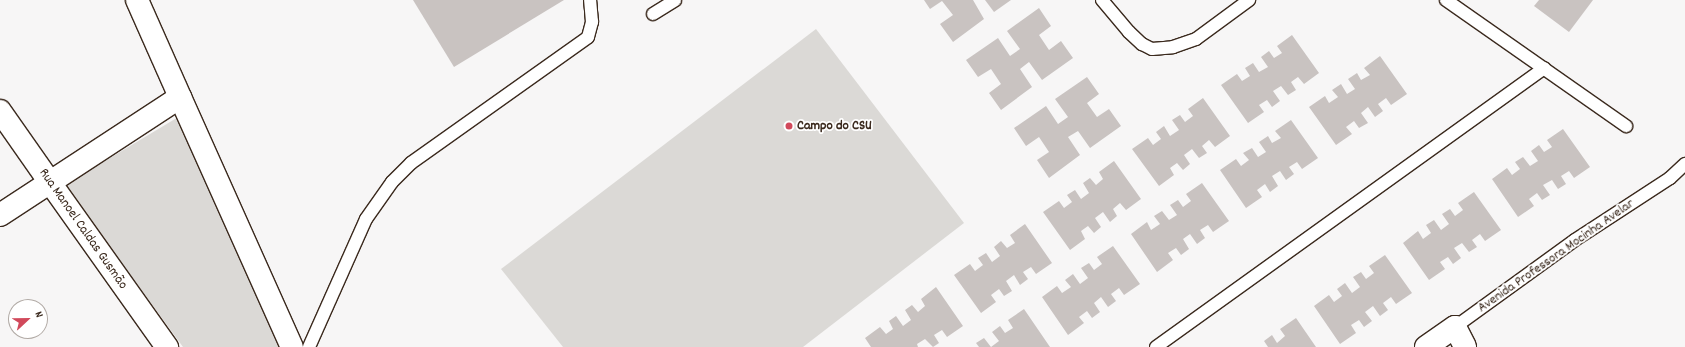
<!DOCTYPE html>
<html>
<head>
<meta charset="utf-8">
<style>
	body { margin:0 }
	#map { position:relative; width:1685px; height:347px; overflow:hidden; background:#f7f6f6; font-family:Dekko,sans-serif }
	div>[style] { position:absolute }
	.green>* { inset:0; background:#dbd9d6 }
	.building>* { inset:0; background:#c9c3c1 }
	.roads { filter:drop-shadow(1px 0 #3b2a1e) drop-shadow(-1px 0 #3b2a1e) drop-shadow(0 1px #3b2a1e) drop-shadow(0 -1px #3b2a1e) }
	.service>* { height:12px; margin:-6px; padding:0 6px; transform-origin:6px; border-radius:6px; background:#fff }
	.minor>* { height:22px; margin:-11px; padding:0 11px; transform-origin:11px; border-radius:11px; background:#fff }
	.tertiary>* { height:22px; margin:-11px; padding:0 11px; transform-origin:11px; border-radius:11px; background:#fff }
	.secondary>* { height:22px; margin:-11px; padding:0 11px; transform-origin:11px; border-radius:11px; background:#fff }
	.dots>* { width:11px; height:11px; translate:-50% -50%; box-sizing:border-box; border:2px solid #fff; border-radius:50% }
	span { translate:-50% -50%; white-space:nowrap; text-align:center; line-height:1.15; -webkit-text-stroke:3.5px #fff; paint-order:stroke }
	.poi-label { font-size:14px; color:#3b2a1e; font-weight:700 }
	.left { translate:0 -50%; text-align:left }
	.street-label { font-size:14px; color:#3b2a1e }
	.north { position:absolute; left:8px; top:299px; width:40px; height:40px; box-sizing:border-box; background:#fff; border:1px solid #b1aaa5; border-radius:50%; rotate:68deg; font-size:11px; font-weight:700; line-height:16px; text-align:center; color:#3b2a1e }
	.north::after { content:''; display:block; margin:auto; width:14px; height:18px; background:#d1495b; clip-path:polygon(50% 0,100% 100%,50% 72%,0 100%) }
</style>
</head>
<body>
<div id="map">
	<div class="green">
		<div style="clip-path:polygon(816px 29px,964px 223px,803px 347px,563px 347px,501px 269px)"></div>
		<div style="clip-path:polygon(180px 116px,282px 347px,183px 347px,65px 185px)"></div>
	</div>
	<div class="building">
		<div style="clip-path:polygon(413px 0,564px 0,454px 67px)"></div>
		<div style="clip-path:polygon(924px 0,973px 0,984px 19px,953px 42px,940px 24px,953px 15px,942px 1px,930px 9px)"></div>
		<div style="clip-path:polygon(985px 0,1011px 0,994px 12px)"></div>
		<div style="clip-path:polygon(1539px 0,1593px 0,1569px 32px,1534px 6px)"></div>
		<div style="clip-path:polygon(1039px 8px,1051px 26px,1039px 35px,1049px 50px,1061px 41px,1073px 58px,1042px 80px,1029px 62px,1020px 69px,1032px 87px,1001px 110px,989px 93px,1001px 84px,991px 69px,978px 77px,966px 60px,998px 38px,1010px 56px,1020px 49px,1007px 31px)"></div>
		<div style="clip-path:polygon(1292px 35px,1319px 73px,1304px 84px,1298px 77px,1291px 82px,1296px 90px,1288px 95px,1281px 86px,1273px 91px,1280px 101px,1272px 107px,1267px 100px,1259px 105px,1264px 112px,1248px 123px,1221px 85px,1237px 74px,1242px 81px,1250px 76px,1245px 68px,1253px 63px,1259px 72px,1268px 67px,1261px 57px,1269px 51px,1274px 58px,1282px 53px,1277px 46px)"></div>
		<div style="clip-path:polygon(1380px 56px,1407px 94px,1391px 105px,1386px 98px,1378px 104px,1383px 111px,1375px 117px,1368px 107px,1361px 113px,1368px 123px,1359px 128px,1354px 121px,1346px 127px,1352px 134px,1336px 145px,1309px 107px,1325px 96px,1329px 103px,1338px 97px,1332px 90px,1341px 84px,1347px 94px,1355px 89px,1348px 79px,1357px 73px,1361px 80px,1370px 75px,1364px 68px)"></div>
		<div style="clip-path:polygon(1087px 77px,1099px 94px,1087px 103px,1097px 117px,1109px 109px,1121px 126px,1090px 148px,1078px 131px,1068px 137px,1080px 155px,1049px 178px,1037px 160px,1049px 152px,1039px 137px,1026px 146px,1014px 128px,1046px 106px,1058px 124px,1068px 117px,1055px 99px)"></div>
		<div style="clip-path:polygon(1203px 98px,1230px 136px,1215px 147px,1209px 140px,1202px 146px,1207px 153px,1199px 158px,1192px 149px,1184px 155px,1190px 164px,1183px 170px,1177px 163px,1170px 168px,1174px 175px,1159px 186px,1132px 149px,1148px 138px,1153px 145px,1161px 139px,1156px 132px,1164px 126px,1170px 136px,1179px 130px,1172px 120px,1180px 115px,1185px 122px,1193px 116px,1188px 109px)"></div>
		<div style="clip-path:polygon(1291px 120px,1318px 158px,1302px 169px,1297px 162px,1289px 167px,1294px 174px,1286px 180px,1280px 171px,1272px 176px,1278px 186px,1270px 192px,1265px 184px,1257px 190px,1262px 197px,1246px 208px,1220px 170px,1236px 159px,1241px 166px,1249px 160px,1243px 153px,1252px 148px,1258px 157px,1266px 152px,1259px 142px,1268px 136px,1272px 143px,1281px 138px,1275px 131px)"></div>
		<div style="clip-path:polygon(1563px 129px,1590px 167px,1574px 178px,1569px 171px,1561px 176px,1566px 184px,1558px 189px,1552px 180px,1543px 185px,1550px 195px,1542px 200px,1537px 193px,1529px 199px,1534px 206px,1518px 217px,1492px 179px,1507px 168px,1512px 175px,1520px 169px,1515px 162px,1523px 157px,1530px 166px,1538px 161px,1531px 151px,1539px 145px,1544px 152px,1552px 147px,1547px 140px)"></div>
		<div style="clip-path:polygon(1114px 161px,1141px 199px,1126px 210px,1120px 203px,1113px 209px,1117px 216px,1110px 222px,1103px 212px,1095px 218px,1101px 227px,1094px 233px,1088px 226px,1081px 231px,1085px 239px,1070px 250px,1043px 212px,1059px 201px,1064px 208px,1072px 202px,1067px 195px,1075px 190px,1081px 199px,1089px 193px,1083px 183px,1090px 178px,1096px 185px,1103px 179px,1099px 172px)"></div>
		<div style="clip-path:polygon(1202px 183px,1229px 221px,1213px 232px,1208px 225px,1200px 230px,1205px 238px,1197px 244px,1190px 234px,1183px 239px,1189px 249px,1181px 255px,1176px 248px,1168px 253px,1173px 260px,1157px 272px,1131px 234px,1147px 222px,1151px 230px,1160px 224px,1154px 216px,1162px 211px,1169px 220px,1177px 215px,1170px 205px,1178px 200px,1183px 207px,1191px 201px,1186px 194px)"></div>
		<div style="clip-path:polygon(1474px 192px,1501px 230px,1485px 241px,1480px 234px,1472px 240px,1477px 247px,1469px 252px,1462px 243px,1454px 248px,1461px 258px,1453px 264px,1448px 257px,1440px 262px,1445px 269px,1429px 280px,1403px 243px,1418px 231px,1423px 239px,1431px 233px,1426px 225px,1434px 220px,1441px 230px,1449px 224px,1442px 214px,1450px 209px,1455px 216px,1463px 210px,1458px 203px)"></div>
		<div style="clip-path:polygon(1025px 224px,1052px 263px,1036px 274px,1031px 267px,1023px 272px,1028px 279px,1020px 285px,1014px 275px,1006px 281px,1012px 291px,1004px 296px,999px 289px,991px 295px,996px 302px,981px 313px,954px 275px,970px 264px,975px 271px,983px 265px,978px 258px,986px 253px,992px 262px,1000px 256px,994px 247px,1001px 241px,1007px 248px,1015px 243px,1010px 235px)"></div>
		<div style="clip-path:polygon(1113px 246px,1140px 284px,1124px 295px,1119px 288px,1111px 294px,1116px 301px,1108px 307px,1101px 297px,1094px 303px,1100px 312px,1092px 318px,1087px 311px,1079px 317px,1084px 323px,1068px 335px,1042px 297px,1057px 286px,1062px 293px,1071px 287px,1065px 280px,1073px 274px,1080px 284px,1088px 278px,1081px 268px,1089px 263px,1094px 270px,1102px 264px,1097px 257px)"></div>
		<div style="clip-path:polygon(1385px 255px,1412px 293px,1396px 304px,1391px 297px,1383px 303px,1388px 310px,1380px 316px,1373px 306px,1365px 312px,1372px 321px,1364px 327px,1359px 320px,1351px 325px,1356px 333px,1340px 344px,1314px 306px,1329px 295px,1334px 302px,1342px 296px,1337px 289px,1345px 283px,1352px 293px,1360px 287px,1353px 277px,1361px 272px,1366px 279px,1374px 273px,1369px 266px)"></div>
		<div style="clip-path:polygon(936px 287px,963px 326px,947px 337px,942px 330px,934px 335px,939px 343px,933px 347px,925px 339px,917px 344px,918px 347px,871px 347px,865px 338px,880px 327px,886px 334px,893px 329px,889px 321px,896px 316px,903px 326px,911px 320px,905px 310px,912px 305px,918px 312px,925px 306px,921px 299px)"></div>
		<div style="clip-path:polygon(1024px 309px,1050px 347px,979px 347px,976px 343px,984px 338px,991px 347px,999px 341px,992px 332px,1000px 326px,1005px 333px,1013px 328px,1008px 320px)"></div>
		<div style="clip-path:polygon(1296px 318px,1316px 347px,1268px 347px,1264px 341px,1272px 335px,1277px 343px,1285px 336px,1280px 329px)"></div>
	</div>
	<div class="roads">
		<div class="service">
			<div style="left:1102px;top:0;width:42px;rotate:49.8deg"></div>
			<div style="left:1129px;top:32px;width:18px;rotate:43deg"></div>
			<div style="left:1142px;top:44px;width:11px;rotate:27deg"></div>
			<div style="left:1152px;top:49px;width:21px;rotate:-5deg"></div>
			<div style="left:1173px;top:47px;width:24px;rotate:-19deg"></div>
			<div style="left:1196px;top:39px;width:66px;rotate:-36.3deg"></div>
			<div style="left:1446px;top:0;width:220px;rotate:35deg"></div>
			<div style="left:653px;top:14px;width:26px;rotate:-32deg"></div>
			<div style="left:1455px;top:327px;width:148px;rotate:-35.9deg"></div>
			<div style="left:1575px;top:240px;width:113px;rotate:-33.1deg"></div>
			<div style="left:1670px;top:178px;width:21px;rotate:-43deg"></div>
			<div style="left:309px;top:347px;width:140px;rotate:-66deg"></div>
			<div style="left:366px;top:219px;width:45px;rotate:-54.9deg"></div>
			<div style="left:392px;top:182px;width:27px;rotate:-45deg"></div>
			<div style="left:411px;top:163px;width:217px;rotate:-35.4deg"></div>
			<div style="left:588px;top:37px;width:16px;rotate:-75deg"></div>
			<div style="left:592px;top:22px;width:22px;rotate:-95deg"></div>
			<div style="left:1156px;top:347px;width:478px;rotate:-35.7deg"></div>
		</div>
		<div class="minor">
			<div style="left:1426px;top:347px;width:35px;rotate:-35deg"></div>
			<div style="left:1455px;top:327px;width:22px;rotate:63deg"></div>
		</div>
		<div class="tertiary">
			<div style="left:180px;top:97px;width:274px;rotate:65.9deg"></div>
			<div style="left:0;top:111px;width:85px;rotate:55deg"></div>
		</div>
		<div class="secondary">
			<div style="left:49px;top:181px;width:204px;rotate:54.6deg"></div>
			<div style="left:0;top:215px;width:215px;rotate:-33.2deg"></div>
			<div style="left:180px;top:97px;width:106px;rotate:-113.9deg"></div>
		</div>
	</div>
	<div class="dots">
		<div style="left:789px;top:126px;background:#d1495b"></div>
	</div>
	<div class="poi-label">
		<span class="left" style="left:797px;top:126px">Campo do CSU</span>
	</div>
	<div class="street-label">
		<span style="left:83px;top:229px;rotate:55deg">Rua Manoel Caldas Gusmão</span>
		<span style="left:1556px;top:256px;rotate:-35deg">Avenida Professora Mocinha Avelar</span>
	</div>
	<div class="north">N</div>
</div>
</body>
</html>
